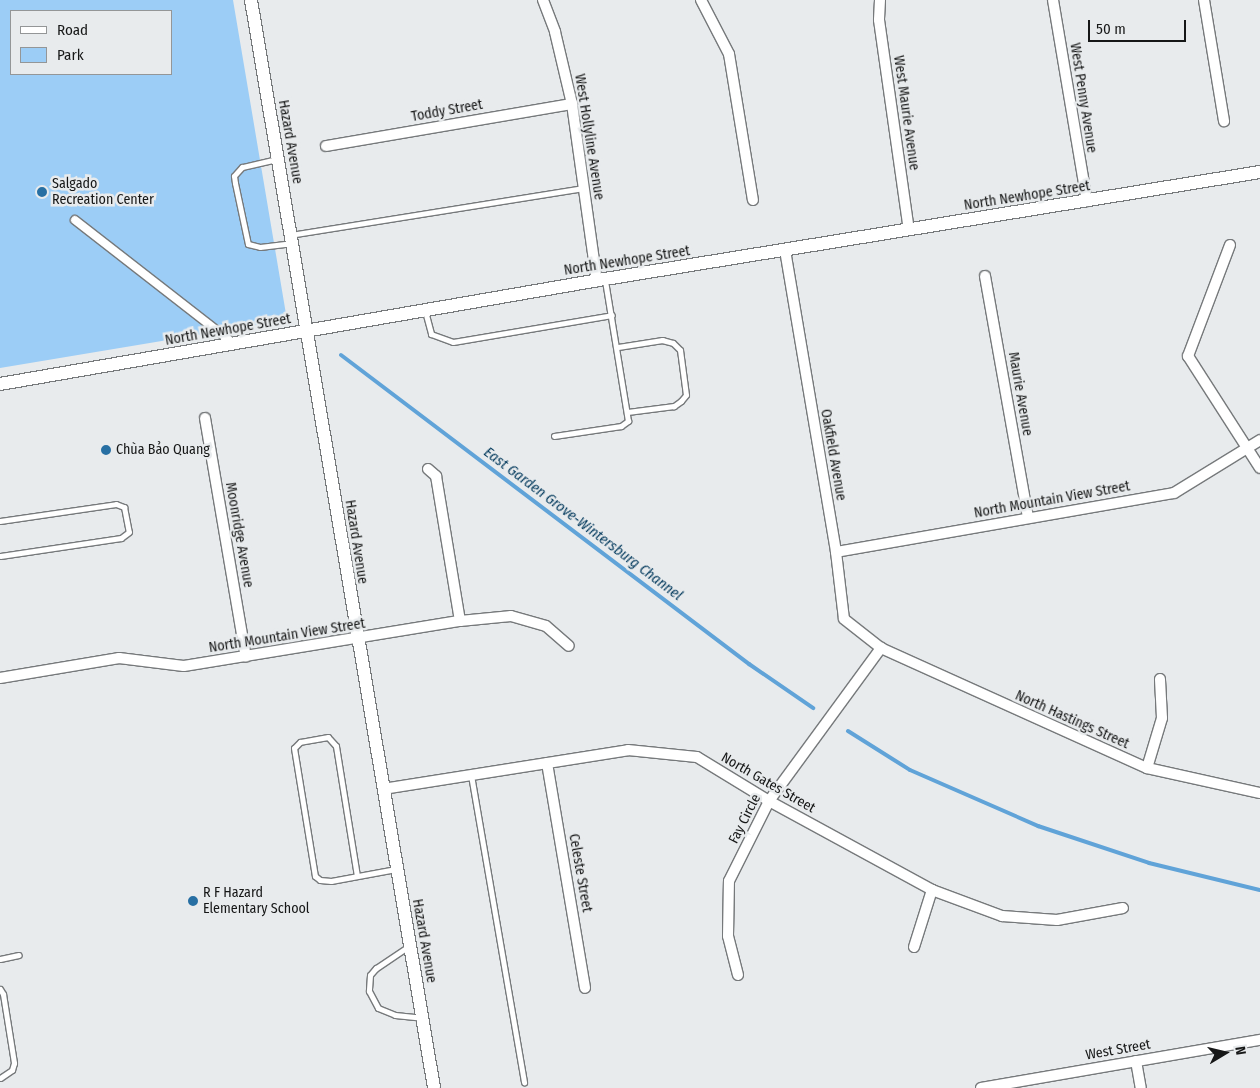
<!DOCTYPE html>
<html>
<head>
<meta charset="utf-8">
<style>
	body { margin:0 }
	#map { position:relative; width:1260px; height:1088px; overflow:hidden; background:#e8ebed; font-family:"Fira Sans Condensed",sans-serif }
	div>[style] { position:absolute }
	.green>* { inset:0; background:#9ccdf6 }
	.stream>* { height:4px; margin:-2px; padding:0 2px; transform-origin:2px; border-radius:2px; background:#60a3d8 }
	.roads { filter:drop-shadow(1px 0 #76797b) drop-shadow(-1px 0 #76797b) drop-shadow(0 1px #76797b) drop-shadow(0 -1px #76797b) }
	.service>* { height:5px; margin:-2.5px; padding:0 2.5px; transform-origin:2.5px; border-radius:2.5px; background:#fff }
	.pedestrian>* { height:8px; margin:-4px; padding:0 4px; transform-origin:4px; border-radius:4px; background:#fff }
	.minor>* { height:10px; margin:-5px; padding:0 5px; transform-origin:5px; border-radius:5px; background:#fff }
	.tertiary>* { height:12px; margin:-6px; padding:0 6px; transform-origin:6px; border-radius:6px; background:#fff }
	.dots>* { width:14px; height:14px; translate:-50% -50%; box-sizing:border-box; border:2px solid #e8ebed; border-radius:50% }
	span { translate:-50% -50%; white-space:nowrap; text-align:center; line-height:1.15; -webkit-text-stroke:5px #e8ebed; paint-order:stroke }
	.street-label { font-size:14px; color:#161717 }
	.poi-label { font-size:14px; color:#161717 }
	.left { translate:0 -50%; text-align:left }
	.water-label { font-size:15px; color:#02395c; font-style:italic }
	.legend { position:absolute; left:10px; top:10px; width:162px; height:65px; box-sizing:border-box; background:#e8ebed; border:1px solid #949697; margin:0; padding:6px 9px; list-style:none; font-size:15px; color:#161717 }
	.legend li { display:flex; align-items:center; gap:10px; height:25px }
	.legend b { width:25px; border:1px solid #949697 }
	.north { position:absolute; left:1200px; top:1028px; width:50px; height:50px; -webkit-text-stroke:4px #e8ebed; paint-order:stroke; rotate:81deg; font-size:14px; font-weight:700; line-height:20px; text-align:center; color:#161717 }
	.north::after { content:''; display:block; margin:auto; width:18px; height:22px; background:#161717; clip-path:polygon(50% 0,100% 100%,50% 72%,0 100%) }
	.scale { position:absolute; left:1088px; top:20px; width:98px; height:22px; box-sizing:border-box; border:2px solid #161717; border-top:0; padding-left:6px; font-size:15px; line-height:18px; white-space:nowrap; color:#161717; -webkit-text-stroke:4px #e8ebed; paint-order:stroke }
</style>
</head>
<body>
<div id="map">
	<div class="green">
		<div style="clip-path:polygon(evenodd,0 0,233px 0,287px 320px,0 368px,0 0,11px 11px,171px 11px,171px 74px,11px 74px,11px 11px)"></div>
	</div>
	<div class="stream">
		<div style="left:341px;top:355px;width:512px;rotate:37.14deg"></div>
		<div style="left:749px;top:664px;width:78px;rotate:34.5deg"></div>
		<div style="left:848px;top:731px;width:73px;rotate:32.2deg"></div>
		<div style="left:910px;top:770px;width:140px;rotate:23.6deg"></div>
		<div style="left:1038px;top:826px;width:117px;rotate:18.4deg"></div>
		<div style="left:1149px;top:863px;width:114px;rotate:13.7deg"></div>
	</div>
	<div class="roads">
		<div class="service">
			<div style="left:277px;top:159px;width:36px;rotate:167deg"></div>
			<div style="left:242px;top:167px;width:12px;rotate:132deg"></div>
			<div style="left:234px;top:176px;width:7px;rotate:82deg"></div>
			<div style="left:235px;top:183px;width:62px;rotate:78deg"></div>
			<div style="left:248px;top:244px;width:12px;rotate:14deg"></div>
			<div style="left:260px;top:247px;width:31px;rotate:-7deg"></div>
			<div style="left:290px;top:235px;width:298px;rotate:-9.1deg"></div>
			<div style="left:425px;top:311px;width:24px;rotate:75deg"></div>
			<div style="left:431px;top:334px;width:23px;rotate:20deg"></div>
			<div style="left:453px;top:342px;width:161px;rotate:-9.6deg"></div>
			<div style="left:618px;top:347px;width:45px;rotate:-9deg"></div>
			<div style="left:662px;top:340px;width:11px;rotate:15deg"></div>
			<div style="left:673px;top:343px;width:10px;rotate:45deg"></div>
			<div style="left:680px;top:350px;width:45px;rotate:82.4deg"></div>
			<div style="left:686px;top:395px;width:8px;rotate:130deg"></div>
			<div style="left:681px;top:401px;width:9px;rotate:144deg"></div>
			<div style="left:674px;top:406px;width:47px;rotate:172.7deg"></div>
			<div style="left:554px;top:436px;width:68px;rotate:-8.5deg"></div>
			<div style="left:621px;top:426px;width:9px;rotate:-36deg"></div>
			<div style="left:628px;top:421px;width:143px;rotate:-99.3deg"></div>
			<div style="left:0;top:521px;width:117px;rotate:-8.3deg"></div>
			<div style="left:116px;top:504px;width:9px;rotate:21deg"></div>
			<div style="left:124px;top:507px;width:25px;rotate:79deg"></div>
			<div style="left:129px;top:532px;width:10px;rotate:143deg"></div>
			<div style="left:121px;top:538px;width:122px;rotate:171.5deg"></div>
			<div style="left:471px;top:775px;width:312px;rotate:80.2deg"></div>
			<div style="left:357px;top:876px;width:132px;rotate:-99.2deg"></div>
			<div style="left:336px;top:746px;width:12px;rotate:-132deg"></div>
			<div style="left:328px;top:737px;width:28px;rotate:170deg"></div>
			<div style="left:300px;top:742px;width:8px;rotate:135deg"></div>
			<div style="left:294px;top:748px;width:130px;rotate:80.7deg"></div>
			<div style="left:315px;top:876px;width:6px;rotate:39deg"></div>
			<div style="left:320px;top:880px;width:11px;rotate:5deg"></div>
			<div style="left:331px;top:881px;width:66px;rotate:-10.5deg"></div>
			<div style="left:409px;top:946px;width:40px;rotate:146deg"></div>
			<div style="left:376px;top:968px;width:9px;rotate:131deg"></div>
			<div style="left:370px;top:975px;width:16px;rotate:94deg"></div>
			<div style="left:369px;top:991px;width:19px;rotate:62deg"></div>
			<div style="left:378px;top:1008px;width:18px;rotate:22deg"></div>
			<div style="left:395px;top:1015px;width:27px;rotate:6deg"></div>
			<div style="left:0;top:959px;width:19px;rotate:-12deg"></div>
			<div style="left:0;top:989px;width:6px;rotate:59deg"></div>
			<div style="left:3px;top:994px;width:70px;rotate:80.9deg"></div>
			<div style="left:14px;top:1063px;width:7px;rotate:106deg"></div>
			<div style="left:12px;top:1070px;width:14px;rotate:146deg"></div>
		</div>
		<div class="pedestrian">
			<div style="left:75px;top:220px;width:202px;rotate:37.9deg"></div>
		</div>
		<div class="minor">
			<div style="left:543px;top:0;width:34px;rotate:69deg"></div>
			<div style="left:555px;top:32px;width:74px;rotate:76.7deg"></div>
			<div style="left:572px;top:104px;width:179px;rotate:82deg"></div>
			<div style="left:701px;top:0;width:61px;rotate:62.6deg"></div>
			<div style="left:729px;top:54px;width:148px;rotate:80.7deg"></div>
			<div style="left:880px;top:0;width:20px;rotate:93deg"></div>
			<div style="left:879px;top:20px;width:212px;rotate:81.9deg"></div>
			<div style="left:1053px;top:0;width:204px;rotate:80.4deg"></div>
			<div style="left:1204px;top:0;width:123px;rotate:80.6deg"></div>
			<div style="left:326px;top:146px;width:250px;rotate:-9.7deg"></div>
			<div style="left:1230px;top:245px;width:119px;rotate:110.7deg"></div>
			<div style="left:1188px;top:356px;width:133px;rotate:57.3deg"></div>
			<div style="left:785px;top:250px;width:306px;rotate:80.4deg"></div>
			<div style="left:836px;top:552px;width:67px;rotate:83.2deg"></div>
			<div style="left:844px;top:619px;width:47px;rotate:38.1deg"></div>
			<div style="left:881px;top:648px;width:292px;rotate:24.3deg"></div>
			<div style="left:1147px;top:768px;width:116px;rotate:12.5deg"></div>
			<div style="left:985px;top:276px;width:245px;rotate:79.9deg"></div>
			<div style="left:205px;top:418px;width:242px;rotate:80.3deg"></div>
			<div style="left:428px;top:469px;width:11px;rotate:41deg"></div>
			<div style="left:436px;top:476px;width:147px;rotate:80.6deg"></div>
			<div style="left:836px;top:552px;width:343px;rotate:-9.9deg"></div>
			<div style="left:1174px;top:493px;width:101px;rotate:-31.6deg"></div>
			<div style="left:0;top:678px;width:121px;rotate:-9.5deg"></div>
			<div style="left:119px;top:658px;width:65px;rotate:7deg"></div>
			<div style="left:184px;top:666px;width:280px;rotate:-9.3deg"></div>
			<div style="left:460px;top:621px;width:51px;rotate:-5.6deg"></div>
			<div style="left:511px;top:616px;width:36px;rotate:16deg"></div>
			<div style="left:546px;top:626px;width:30px;rotate:41deg"></div>
			<div style="left:547px;top:763px;width:228px;rotate:80.4deg"></div>
			<div style="left:1147px;top:768px;width:52px;rotate:-73.3deg"></div>
			<div style="left:1162px;top:718px;width:39px;rotate:-93deg"></div>
			<div style="left:383px;top:789px;width:248px;rotate:-9deg"></div>
			<div style="left:628px;top:750px;width:69px;rotate:5.8deg"></div>
			<div style="left:697px;top:757px;width:84px;rotate:31.4deg"></div>
			<div style="left:769px;top:801px;width:186px;rotate:28.6deg"></div>
			<div style="left:932px;top:890px;width:75px;rotate:20.4deg"></div>
			<div style="left:1002px;top:916px;width:55px;rotate:4.2deg"></div>
			<div style="left:1057px;top:920px;width:67px;rotate:-10.3deg"></div>
			<div style="left:914px;top:947px;width:60px;rotate:-72.5deg"></div>
			<div style="left:738px;top:975px;width:40px;rotate:-104.4deg"></div>
			<div style="left:728px;top:936px;width:55px;rotate:-89deg"></div>
			<div style="left:729px;top:881px;width:89px;rotate:-63.4deg"></div>
			<div style="left:769px;top:801px;width:190px;rotate:-53.8deg"></div>
			<div style="left:1136px;top:1061px;width:27px;rotate:80deg"></div>
			<div style="left:981px;top:1088px;width:283px;rotate:-9.8deg"></div>
		</div>
		<div class="tertiary">
			<div style="left:251px;top:0;width:1103px;rotate:80.45deg"></div>
			<div style="left:0;top:384px;width:614px;rotate:-9.85deg"></div>
			<div style="left:605px;top:279px;width:664px;rotate:-9.28deg"></div>
		</div>
	</div>
	<div class="dots">
		<div style="left:42px;top:192px;background:#276fa3"></div>
		<div style="left:106px;top:450px;background:#276fa3"></div>
		<div style="left:193px;top:901px;background:#276fa3"></div>
	</div>
	<div class="street-label">
		<span style="left:1083px;top:98px;rotate:81deg">West Penny Avenue</span>
		<span style="left:447px;top:111px;rotate:-10deg">Toddy Street</span>
		<span style="left:906px;top:113px;rotate:82deg">West Maurie Avenue</span>
		<span style="left:589px;top:137px;rotate:81deg">West Hollyline Avenue</span>
		<span style="left:290px;top:142px;rotate:80deg">Hazard Avenue</span>
		<span style="left:1027px;top:196px;rotate:-9deg">North Newhope Street</span>
		<span style="left:627px;top:261px;rotate:-9deg">North Newhope Street</span>
		<span style="left:228px;top:330px;rotate:-10deg">North Newhope Street</span>
		<span style="left:1020px;top:394px;rotate:80deg">Maurie Avenue</span>
		<span style="left:833px;top:455px;rotate:80deg">Oakfield Avenue</span>
		<span style="left:1052px;top:500px;rotate:-10deg">North Mountain View Street</span>
		<span style="left:239px;top:535px;rotate:80deg">Moonridge Avenue</span>
		<span style="left:356px;top:542px;rotate:81deg">Hazard Avenue</span>
		<span style="left:287px;top:636px;rotate:-9deg">North Mountain View Street</span>
		<span style="left:1072px;top:720px;rotate:24deg">North Hastings Street</span>
		<span style="left:768px;top:783px;rotate:30deg">North Gates Street</span>
		<span style="left:745px;top:819px;rotate:-63deg">Fay Circle</span>
		<span style="left:580px;top:873px;rotate:80deg">Celeste Street</span>
		<span style="left:424px;top:941px;rotate:80deg">Hazard Avenue</span>
		<span style="left:1118px;top:1050px;rotate:-10deg">West Street</span>
	</div>
	<div class="poi-label">
		<span class="left" style="left:52px;top:192px">Salgado<br>Recreation Center</span>
		<span class="left" style="left:116px;top:450px">Chùa Bảo Quang</span>
		<span class="left" style="left:203px;top:901px">R F Hazard<br>Elementary School</span>
	</div>
	<div class="water-label">
		<span style="left:583px;top:524px;rotate:37deg">East Garden Grove-Wintersburg Channel</span>
	</div>
	<ul class="legend">
	<li><b style="height:6px;background:#fff"></b>Road</li>
	<li><b style="height:14px;background:#9ccdf6"></b>Park</li>
	</ul>
	<div class="north">N</div>
	<div class="scale">50 m</div>
</div>
</body>
</html>
